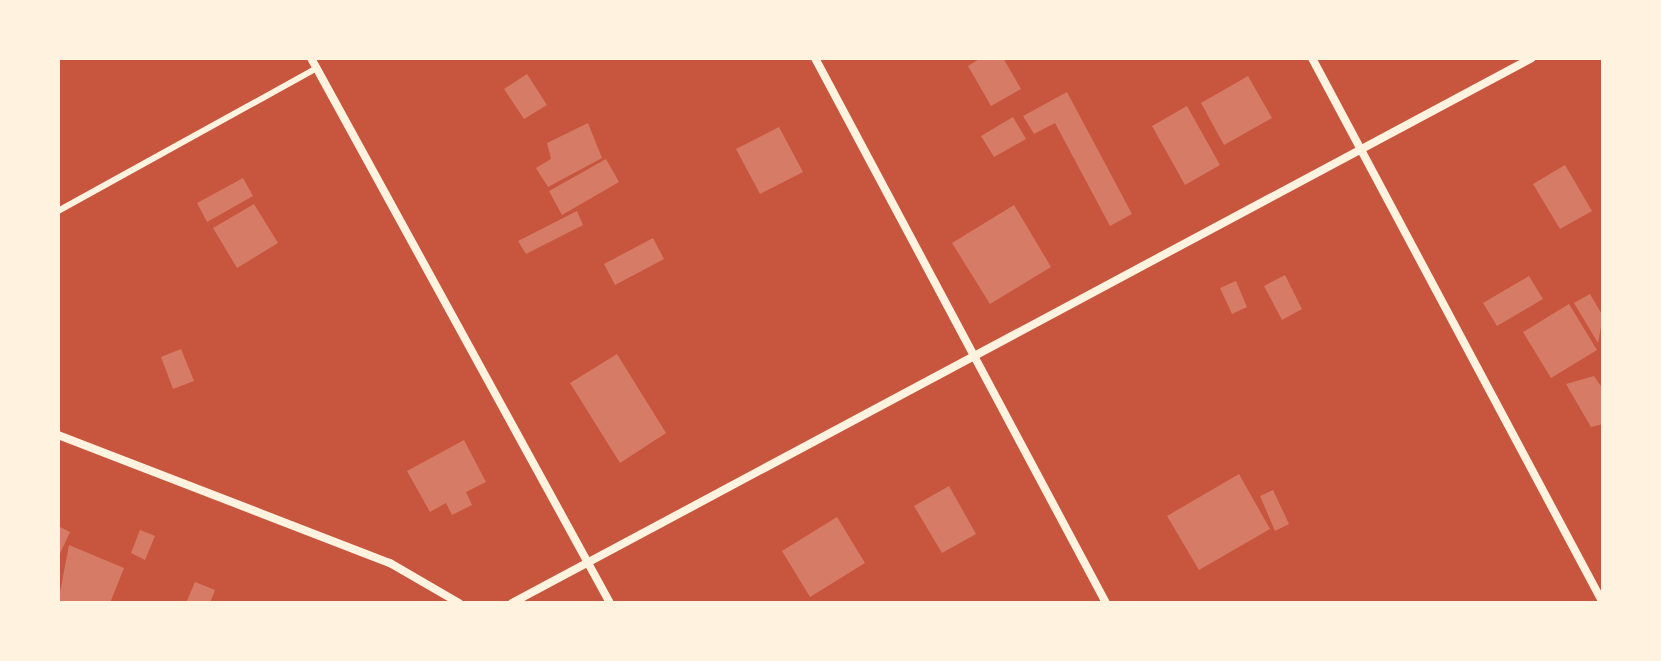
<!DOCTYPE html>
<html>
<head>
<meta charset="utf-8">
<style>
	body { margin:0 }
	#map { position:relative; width:1661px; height:661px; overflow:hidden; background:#c8553d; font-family:"Exo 2",sans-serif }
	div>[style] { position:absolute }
	.building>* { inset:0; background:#d67c66 }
	.service>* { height:6px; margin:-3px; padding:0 3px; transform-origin:3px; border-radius:3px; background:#fff3e0 }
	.minor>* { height:8px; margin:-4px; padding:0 4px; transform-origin:4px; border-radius:4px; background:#fff3e0 }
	span { translate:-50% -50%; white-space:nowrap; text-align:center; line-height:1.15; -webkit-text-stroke:8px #fff3e0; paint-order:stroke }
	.frame { position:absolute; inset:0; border:60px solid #fff3e0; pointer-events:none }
</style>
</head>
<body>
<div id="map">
	<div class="building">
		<div style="clip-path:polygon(981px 58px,1003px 58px,1021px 89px,991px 106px,968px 66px)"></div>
		<div style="clip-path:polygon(527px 74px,547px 105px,524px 119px,504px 89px)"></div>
		<div style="clip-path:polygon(1248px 76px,1272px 118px,1224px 145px,1201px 103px)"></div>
		<div style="clip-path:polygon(1067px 92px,1132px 214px,1110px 226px,1055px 123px,1034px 134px,1023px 116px)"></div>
		<div style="clip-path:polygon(1187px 106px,1220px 165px,1185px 185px,1152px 126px)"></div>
		<div style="clip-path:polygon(1013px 117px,1026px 139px,994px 157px,981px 136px)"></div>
		<div style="clip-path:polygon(588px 123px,602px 158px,548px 187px,536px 168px,551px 159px,547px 143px)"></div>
		<div style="clip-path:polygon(779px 127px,803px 172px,760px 194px,736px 149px)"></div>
		<div style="clip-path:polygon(606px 159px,619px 182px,562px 215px,549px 191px)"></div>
		<div style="clip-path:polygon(1565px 165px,1592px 211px,1560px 229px,1533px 184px)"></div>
		<div style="clip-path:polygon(243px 178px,253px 196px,207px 222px,197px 203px)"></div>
		<div style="clip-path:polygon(254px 204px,278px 243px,237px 268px,213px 228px)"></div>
		<div style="clip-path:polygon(1014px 205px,1051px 267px,990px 304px,952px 243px)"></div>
		<div style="clip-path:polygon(577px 211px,583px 225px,526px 254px,518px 241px)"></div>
		<div style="clip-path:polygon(653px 238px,664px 259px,615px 285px,604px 264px)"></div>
		<div style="clip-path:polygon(1285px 275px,1302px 309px,1282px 320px,1264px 286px)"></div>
		<div style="clip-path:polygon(1529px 276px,1543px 299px,1497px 326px,1483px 303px)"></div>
		<div style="clip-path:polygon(1236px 281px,1247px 307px,1232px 314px,1220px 288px)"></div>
		<div style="clip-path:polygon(1590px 294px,1603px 316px,1598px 343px,1574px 303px)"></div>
		<div style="clip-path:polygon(1569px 304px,1597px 350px,1551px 378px,1523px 332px)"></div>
		<div style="clip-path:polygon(181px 349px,194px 381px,173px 389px,161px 357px)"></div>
		<div style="clip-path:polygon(617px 354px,666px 433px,620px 463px,570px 383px)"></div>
		<div style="clip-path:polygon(1594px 376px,1603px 389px,1603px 424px,1591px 427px,1566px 384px)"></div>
		<div style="clip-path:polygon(464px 440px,486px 482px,466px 492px,472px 505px,452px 515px,446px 503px,430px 512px,407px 471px)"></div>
		<div style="clip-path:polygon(1239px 474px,1270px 529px,1199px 570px,1167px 516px)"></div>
		<div style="clip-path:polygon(949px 486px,976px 534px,942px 553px,914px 506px)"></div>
		<div style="clip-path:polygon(1273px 490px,1289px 524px,1275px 531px,1260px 496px)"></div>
		<div style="clip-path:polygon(837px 517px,865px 563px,810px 597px,782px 551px)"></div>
		<div style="clip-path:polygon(58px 526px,70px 532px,58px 558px)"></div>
		<div style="clip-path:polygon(140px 530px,155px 536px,145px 560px,131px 553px)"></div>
		<div style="clip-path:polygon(69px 545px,124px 568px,110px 603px,58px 603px)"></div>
		<div style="clip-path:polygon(195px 582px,215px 590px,210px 603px,186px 603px)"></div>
	</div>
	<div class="service">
		<div style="left:58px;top:211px;width:296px;rotate:-28.9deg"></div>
	</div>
	<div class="minor">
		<div style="left:311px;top:58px;width:622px;rotate:61.25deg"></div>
		<div style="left:815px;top:58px;width:618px;rotate:61.9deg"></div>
		<div style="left:1312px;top:58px;width:618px;rotate:61.9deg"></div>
		<div style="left:58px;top:435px;width:356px;rotate:21.1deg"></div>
		<div style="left:390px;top:563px;width:80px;rotate:30.1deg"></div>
		<div style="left:512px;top:603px;width:1156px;rotate:-28.12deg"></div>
	</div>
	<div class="frame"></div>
</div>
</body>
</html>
